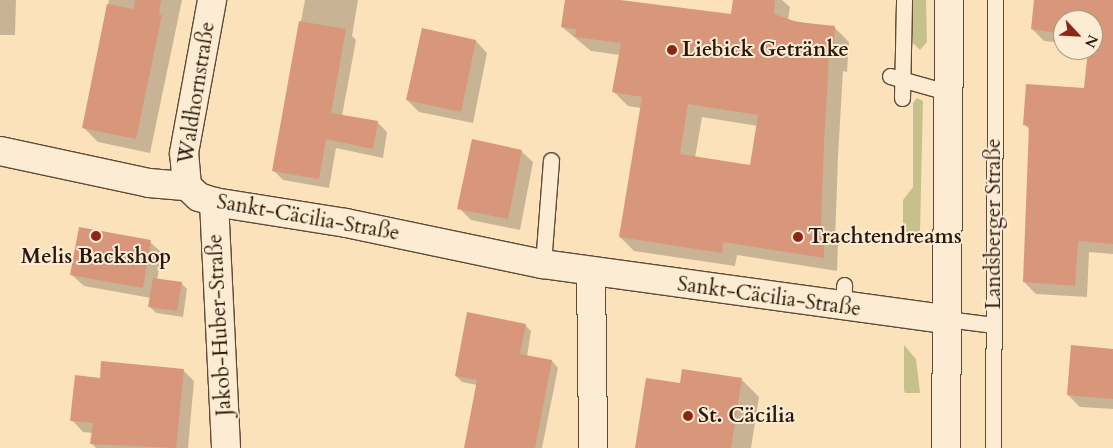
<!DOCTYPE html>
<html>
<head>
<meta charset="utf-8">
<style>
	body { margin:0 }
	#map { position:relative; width:1113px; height:448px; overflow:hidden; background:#fbe2bb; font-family:Cardo,serif }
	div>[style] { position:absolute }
	.green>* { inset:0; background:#c6c18b }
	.shadow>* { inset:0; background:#0003 }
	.building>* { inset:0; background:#d8967b }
	.roads { filter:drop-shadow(1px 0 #5e4a37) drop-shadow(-1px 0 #5e4a37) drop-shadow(0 1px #5e4a37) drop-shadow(0 -1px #5e4a37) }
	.lane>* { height:15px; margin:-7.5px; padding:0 7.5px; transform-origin:7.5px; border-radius:7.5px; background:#fcecd3 }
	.street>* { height:28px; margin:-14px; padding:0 14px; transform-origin:14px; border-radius:14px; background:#fcecd3 }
	.secondary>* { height:28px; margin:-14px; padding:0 14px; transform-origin:14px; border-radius:14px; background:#fcecd3 }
	.dots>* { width:14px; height:14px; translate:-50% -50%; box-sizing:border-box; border:2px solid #fcecd3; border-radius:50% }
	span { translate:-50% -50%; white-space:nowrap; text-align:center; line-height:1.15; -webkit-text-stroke:4px #fcecd3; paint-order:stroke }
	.poi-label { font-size:21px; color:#29170b; font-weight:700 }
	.left { translate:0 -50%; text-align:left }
	.street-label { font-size:21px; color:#29170b }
	.north { position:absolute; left:1053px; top:10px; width:50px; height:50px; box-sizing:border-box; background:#fcecd3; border:1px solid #a89783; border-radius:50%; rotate:115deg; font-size:14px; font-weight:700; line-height:20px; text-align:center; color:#29170b }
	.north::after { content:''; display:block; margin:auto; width:18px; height:22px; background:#8f2418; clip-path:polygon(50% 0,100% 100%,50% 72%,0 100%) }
</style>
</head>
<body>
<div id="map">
	<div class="green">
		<div style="clip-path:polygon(912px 0,926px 0,927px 42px,920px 50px,913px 43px)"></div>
		<div style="clip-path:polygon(917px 98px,923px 101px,920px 232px,907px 233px,903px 229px,903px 200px,913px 187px,913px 103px)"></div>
		<div style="clip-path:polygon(904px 345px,916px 359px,920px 393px,905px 393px,904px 390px)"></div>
	</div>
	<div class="shadow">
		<div style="clip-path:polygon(0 0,16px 0,15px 35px,0 35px)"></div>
		<div style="clip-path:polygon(109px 0,182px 0,150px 153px,98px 142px,83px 127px)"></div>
		<div style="clip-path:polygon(305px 0,358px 0,352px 36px,356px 40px,342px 116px,377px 122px,387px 132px,383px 158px,336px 148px,329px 188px,283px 180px,273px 170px)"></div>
		<div style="clip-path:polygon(evenodd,567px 0,610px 0,732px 15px,734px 0,782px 0,790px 7px,788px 20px,835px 28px,849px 42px,847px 72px,843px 71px,838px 157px,835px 241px,838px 244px,837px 271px,737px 255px,735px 266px,634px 251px,620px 237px,641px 108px,628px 106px,614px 92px,620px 55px,591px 51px,562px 27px,567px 0,702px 117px,758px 126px,751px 166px,695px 158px,702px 117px)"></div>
		<div style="clip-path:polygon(1035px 0,1113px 0,1113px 254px,1089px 252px,1087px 297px,1036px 294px,1024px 282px,1030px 130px,1025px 125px,1085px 90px,1089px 50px,1093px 50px,1093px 20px,1063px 20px,1063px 43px,1044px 41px,1032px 29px)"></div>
		<div style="clip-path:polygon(476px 41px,487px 53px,473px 123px,419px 112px,407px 100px)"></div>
		<div style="clip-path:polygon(521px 151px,533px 162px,520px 230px,471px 220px,459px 208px)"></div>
		<div style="clip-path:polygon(150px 242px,162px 253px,157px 280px,181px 283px,187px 289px,183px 317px,156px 313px,150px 307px,151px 298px,84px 286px,72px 275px)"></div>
		<div style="clip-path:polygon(525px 325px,531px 331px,527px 357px,552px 361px,558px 368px,542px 448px,465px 448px,477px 385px,462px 382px,456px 376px)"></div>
		<div style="clip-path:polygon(1113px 350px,1113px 409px,1080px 407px,1068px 395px)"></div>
		<div style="clip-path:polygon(183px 370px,194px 381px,188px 448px,96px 448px,92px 444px,93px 433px,83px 432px,72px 420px,101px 379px)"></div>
		<div style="clip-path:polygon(742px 380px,759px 397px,751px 448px,636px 448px,681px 385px)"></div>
	</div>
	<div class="building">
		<div style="clip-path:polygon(135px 0,161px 0,159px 15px,162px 15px,136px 139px,82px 128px,107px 4px,134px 9px)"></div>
		<div style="clip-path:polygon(evenodd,565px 0,620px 0,731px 14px,733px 0,775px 0,774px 14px,797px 22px,835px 26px,833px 58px,829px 57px,824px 142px,821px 229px,824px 229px,824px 258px,723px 242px,722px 253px,619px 237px,642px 97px,612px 92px,621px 43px,575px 37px,576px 29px,561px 27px,565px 0,688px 104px,758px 115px,750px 165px,680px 154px,688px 104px)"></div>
		<div style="clip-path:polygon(1034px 0,1113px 0,1113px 244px,1078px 241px,1075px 286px,1023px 282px,1029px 126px,1023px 125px,1026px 84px,1084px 88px,1088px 50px,1093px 50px,1093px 20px,1063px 20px,1063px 34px,1031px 29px)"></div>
		<div style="clip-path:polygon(299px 21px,346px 29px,331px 113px,378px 121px,373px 149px,326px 139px,319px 179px,272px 171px)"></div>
		<div style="clip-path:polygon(422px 28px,476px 40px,461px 112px,406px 100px)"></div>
		<div style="clip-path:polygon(472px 139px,522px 150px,508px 219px,457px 209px)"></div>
		<div style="clip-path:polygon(79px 227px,151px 240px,143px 288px,70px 275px)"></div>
		<div style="clip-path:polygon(153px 278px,182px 282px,177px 311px,148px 307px)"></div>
		<div style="clip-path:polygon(467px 312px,526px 324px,520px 354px,552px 360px,535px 448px,464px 448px,477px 380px,455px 376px)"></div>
		<div style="clip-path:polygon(1071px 345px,1113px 349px,1113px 399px,1067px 395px)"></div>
		<div style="clip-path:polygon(101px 361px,184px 369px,176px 448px,90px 444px,93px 423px,70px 421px,75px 375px,100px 378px)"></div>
		<div style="clip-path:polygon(682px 369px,742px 378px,731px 448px,635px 448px,646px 378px,680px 383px)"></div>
	</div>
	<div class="roads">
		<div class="lane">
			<div style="left:890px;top:76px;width:59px;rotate:15.7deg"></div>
			<div style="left:902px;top:98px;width:98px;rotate:-88.8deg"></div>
			<div style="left:543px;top:264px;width:104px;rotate:-85.6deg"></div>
			<div style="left:843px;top:307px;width:22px;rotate:-87deg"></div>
			<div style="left:947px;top:319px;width:47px;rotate:7.3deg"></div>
			<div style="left:993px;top:448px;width:448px;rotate:-89.7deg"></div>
		</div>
		<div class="street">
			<div style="left:0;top:151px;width:152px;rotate:12.1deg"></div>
			<div style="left:149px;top:183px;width:38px;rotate:5deg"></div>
			<div style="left:187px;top:186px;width:16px;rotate:43deg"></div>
			<div style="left:199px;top:197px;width:16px;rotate:18deg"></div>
			<div style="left:214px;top:202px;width:134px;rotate:9deg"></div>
			<div style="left:346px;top:223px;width:201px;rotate:11.8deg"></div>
			<div style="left:543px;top:264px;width:408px;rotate:7.8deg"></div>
			<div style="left:187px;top:186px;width:33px;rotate:-95deg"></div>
			<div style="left:184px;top:153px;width:156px;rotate:-79.6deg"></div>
			<div style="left:214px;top:202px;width:246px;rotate:87.2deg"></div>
			<div style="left:591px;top:272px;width:176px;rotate:89.3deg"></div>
		</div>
		<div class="secondary">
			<div style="left:946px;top:448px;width:448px;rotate:-89.6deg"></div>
		</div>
	</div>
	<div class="dots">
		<div style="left:672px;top:50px;background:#8f2418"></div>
		<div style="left:96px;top:236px;background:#8f2418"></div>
		<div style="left:798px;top:237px;background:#8f2418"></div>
		<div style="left:688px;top:416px;background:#8f2418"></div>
	</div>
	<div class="poi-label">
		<span class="left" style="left:682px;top:50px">Liebick Getränke</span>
		<span class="left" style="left:808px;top:237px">Trachtendreams</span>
		<span style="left:96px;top:257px">Melis Backshop</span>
		<span class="left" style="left:698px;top:416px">St. Cäcilia</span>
	</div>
	<div class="street-label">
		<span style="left:197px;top:93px;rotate:-81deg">Waldhornstraße</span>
		<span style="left:308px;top:218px;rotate:10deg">Sankt-Cäcilia-Straße</span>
		<span style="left:994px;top:224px;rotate:-90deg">Landsberger Straße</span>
		<span style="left:769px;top:297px;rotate:8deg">Sankt-Cäcilia-Straße</span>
		<span style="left:220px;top:325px;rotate:-93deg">Jakob-Huber-Straße</span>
	</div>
	<div class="north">N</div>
</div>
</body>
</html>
